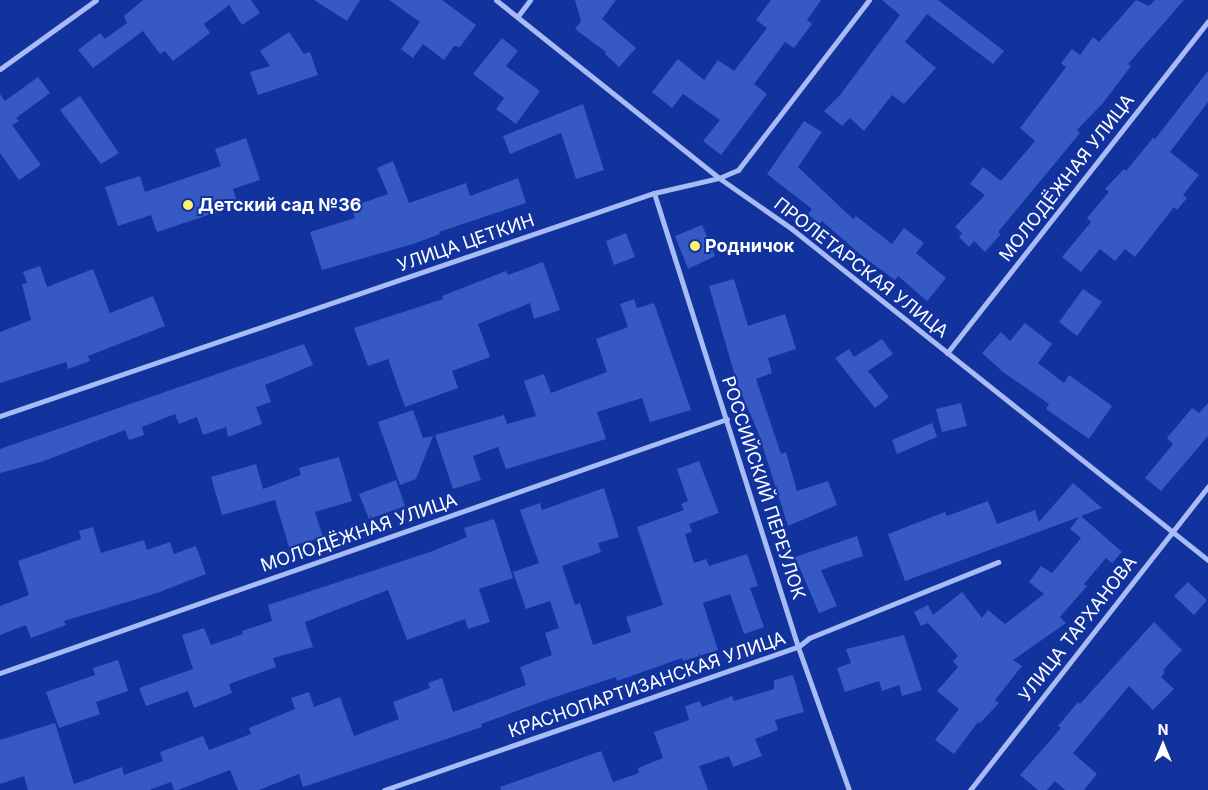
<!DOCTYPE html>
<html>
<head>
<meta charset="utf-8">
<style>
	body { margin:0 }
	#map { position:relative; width:1208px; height:790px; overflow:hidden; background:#12339d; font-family:Inter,sans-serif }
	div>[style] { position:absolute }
	.building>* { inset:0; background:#3659c3 }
	.minor>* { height:5px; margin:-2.5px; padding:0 2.5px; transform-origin:2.5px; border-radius:2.5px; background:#a8bbf4 }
	.dots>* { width:14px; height:14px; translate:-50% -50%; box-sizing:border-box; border:2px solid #12339d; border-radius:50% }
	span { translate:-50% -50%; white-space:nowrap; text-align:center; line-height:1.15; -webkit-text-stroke:4px #12339d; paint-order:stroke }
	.street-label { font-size:18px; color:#fff }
	.poi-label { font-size:18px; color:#fff; font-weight:700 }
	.left { translate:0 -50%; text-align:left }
	.north { position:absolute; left:1138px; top:720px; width:50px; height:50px; -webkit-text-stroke:4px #12339d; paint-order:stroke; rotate:0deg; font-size:14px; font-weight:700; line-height:20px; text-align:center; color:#fff }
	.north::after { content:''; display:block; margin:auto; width:18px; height:22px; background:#fff; clip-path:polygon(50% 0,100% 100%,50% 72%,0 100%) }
</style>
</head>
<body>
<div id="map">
	<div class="building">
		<div style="clip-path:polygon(143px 0,251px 0,260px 13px,242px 25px,229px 5px,204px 24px,210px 33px,173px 61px,165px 51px,160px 54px,143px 31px,93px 68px,78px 50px,100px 33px,105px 39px,127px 23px,124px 16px)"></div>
		<div style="clip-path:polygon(314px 0,360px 0,347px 21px)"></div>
		<div style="clip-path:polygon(389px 0,442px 0,476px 25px,460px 47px,454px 46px,444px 60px,423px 44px,413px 58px,401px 49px,420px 22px)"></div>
		<div style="clip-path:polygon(575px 0,616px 0,602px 19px,636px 48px,619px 67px,605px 54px,606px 52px,575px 29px,581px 21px)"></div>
		<div style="clip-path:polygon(771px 0,821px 0,807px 20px,812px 24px,794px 48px,785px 42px,754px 84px,767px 94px,721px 155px,703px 141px,720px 120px,683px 94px,672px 108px,652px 92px,678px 59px,704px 80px,718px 60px,734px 71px,767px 28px,756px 20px)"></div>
		<div style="clip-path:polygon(882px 0,938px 0,1004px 51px,993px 64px,927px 14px,905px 42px,936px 68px,904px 104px,892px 95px,864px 131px,850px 118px,842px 126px,824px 111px,840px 95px,900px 15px)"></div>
		<div style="clip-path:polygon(1136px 0,1149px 6px,1155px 0,1184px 0,1128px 64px,1131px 66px,1103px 103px,1077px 130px,1080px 133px,998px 232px,1001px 234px,985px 252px,974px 241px,969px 247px,959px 237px,962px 233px,955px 227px,985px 195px,970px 184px,983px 167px,1001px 181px,1035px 141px,1020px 128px,1066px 67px,1061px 63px,1072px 49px,1080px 55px,1093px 37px,1099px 42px)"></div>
		<div style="clip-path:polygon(289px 32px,304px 54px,310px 52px,318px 75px,258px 95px,250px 72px,270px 66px,260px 51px)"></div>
		<div style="clip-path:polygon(502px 38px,518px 51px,506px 66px,540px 91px,516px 124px,496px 109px,504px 98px,473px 74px)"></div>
		<div style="clip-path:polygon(1208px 71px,1208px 102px,1170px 152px,1199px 175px,1183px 195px,1187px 198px,1177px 210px,1174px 207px,1135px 257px,1125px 249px,1115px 261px,1100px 249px,1081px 272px,1062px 257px,1091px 222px,1087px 218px,1109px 192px,1105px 189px,1124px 169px,1126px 171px,1153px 138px,1155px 139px)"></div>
		<div style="clip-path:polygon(38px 77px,50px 93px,16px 118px,19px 121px,12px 125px,41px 165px,19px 180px,0 153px,0 94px,5px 101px)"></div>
		<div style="clip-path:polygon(80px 96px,119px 153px,101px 164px,60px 110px)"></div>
		<div style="clip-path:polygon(583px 104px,604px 170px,576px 179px,561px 133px,510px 154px,503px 136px)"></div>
		<div style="clip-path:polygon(804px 121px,822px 132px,798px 167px,853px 219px,856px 216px,892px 244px,904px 228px,924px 243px,916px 253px,946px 278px,927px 301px,898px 276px,895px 280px,861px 255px,822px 221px,819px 224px,808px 214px,812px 209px,767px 174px)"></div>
		<div style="clip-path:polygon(246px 138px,260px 180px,233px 189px,238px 205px,157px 232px,151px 215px,118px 226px,105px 187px,140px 176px,145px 192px,221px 166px,215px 149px)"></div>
		<div style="clip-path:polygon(393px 161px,409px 203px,466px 183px,470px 196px,518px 178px,526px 203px,439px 232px,440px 234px,413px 244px,322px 270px,310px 232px,355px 218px,351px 207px,388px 194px,377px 168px)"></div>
		<div style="clip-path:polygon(702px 225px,715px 256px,688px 269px,675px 236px)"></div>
		<div style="clip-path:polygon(626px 233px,635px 257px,614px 265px,606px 241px)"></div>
		<div style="clip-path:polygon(543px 262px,560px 310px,534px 319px,530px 303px,478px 324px,490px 357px,452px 371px,458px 388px,405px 407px,388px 359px,368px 366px,354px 328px,443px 299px,442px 296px,506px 271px,508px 275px)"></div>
		<div style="clip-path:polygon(40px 266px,47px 287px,93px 269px,110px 313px,153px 296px,165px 326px,88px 356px,90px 361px,68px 369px,66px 362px,0 383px,0 332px,31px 320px,22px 284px,27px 283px,23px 272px)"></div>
		<div style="clip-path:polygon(734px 279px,748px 326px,785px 314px,796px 349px,768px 358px,772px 373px,756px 379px,781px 454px,786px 452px,797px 491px,828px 481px,837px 505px,788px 526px,758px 432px,737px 383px,709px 286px)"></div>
		<div style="clip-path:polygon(1083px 289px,1102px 302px,1077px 336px,1059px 322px)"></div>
		<div style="clip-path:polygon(634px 299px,637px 308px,654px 303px,691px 410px,650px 422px,642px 398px,597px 412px,606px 439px,506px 469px,498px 447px,473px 456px,481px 480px,453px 489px,435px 435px,504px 415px,507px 424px,536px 416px,524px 381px,544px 374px,551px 393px,607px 372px,596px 339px,628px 327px,620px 304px)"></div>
		<div style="clip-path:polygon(1025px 323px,1052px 344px,1038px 363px,1064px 383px,1069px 375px,1112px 406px,1089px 439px,1046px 409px,1049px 404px,1003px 372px,982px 353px,1001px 332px,1010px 341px)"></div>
		<div style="clip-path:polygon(882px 339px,893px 354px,868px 371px,889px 397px,875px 408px,835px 358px,849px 349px,854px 357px)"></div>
		<div style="clip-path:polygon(304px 344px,313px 365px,265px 385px,271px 402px,256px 407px,262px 424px,228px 437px,226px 427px,203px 435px,197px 417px,179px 424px,175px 414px,142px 427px,144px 435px,129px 440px,125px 430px,41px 462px,0 473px,0 449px)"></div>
		<div style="clip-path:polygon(961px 403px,967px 426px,942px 432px,936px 409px)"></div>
		<div style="clip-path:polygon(1208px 403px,1208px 436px,1161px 491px,1145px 478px,1173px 444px,1167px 438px,1192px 408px,1199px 413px)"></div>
		<div style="clip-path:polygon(413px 410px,423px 438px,433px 436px,416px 479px,400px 485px,378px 422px)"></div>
		<div style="clip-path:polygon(932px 423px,937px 437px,897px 454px,892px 440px)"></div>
		<div style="clip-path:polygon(339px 457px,352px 501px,315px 512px,323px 537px,289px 547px,275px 500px,222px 515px,211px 477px,256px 464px,263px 489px,301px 475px,299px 468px)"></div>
		<div style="clip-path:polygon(699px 461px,719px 513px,689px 524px,692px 532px,685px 534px,694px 563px,706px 559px,709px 566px,747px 554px,758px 586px,750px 588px,764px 627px,744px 634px,730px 594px,703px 603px,718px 650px,683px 661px,682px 658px,617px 681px,616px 677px,552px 698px,481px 724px,482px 727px,303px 787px,299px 774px,259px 790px,238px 790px,230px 770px,178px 790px,174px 790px,171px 782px,149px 790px,28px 790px,24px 776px,0 784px,0 740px,55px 723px,74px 784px,122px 767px,124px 775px,163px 761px,160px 752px,203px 736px,209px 750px,251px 734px,249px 728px,295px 709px,291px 698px,309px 692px,314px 707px,340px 697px,354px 736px,399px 719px,393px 702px,430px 688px,428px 683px,442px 678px,453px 712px,526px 685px,520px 667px,552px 655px,545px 633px,559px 628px,550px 601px,526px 609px,513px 572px,539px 563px,520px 510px,540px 503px,542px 510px,604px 488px,619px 537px,598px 543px,601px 552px,562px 566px,575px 605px,580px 603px,593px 645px,631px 632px,626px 617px,663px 605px,637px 527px,684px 510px,681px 504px,688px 501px,677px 469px)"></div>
		<div style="clip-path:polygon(396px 480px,405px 506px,369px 519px,359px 494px)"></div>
		<div style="clip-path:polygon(1073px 483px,1102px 508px,1081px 516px,1122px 552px,1112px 563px,1106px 558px,1084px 584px,1087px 586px,1060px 617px,1066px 623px,1013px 660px,1022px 666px,995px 700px,999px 703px,980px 723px,978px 722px,954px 754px,935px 740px,959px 709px,937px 691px,958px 667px,953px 661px,958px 656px,928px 623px,921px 626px,914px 612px,928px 605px,933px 615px,962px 592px,982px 618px,988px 610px,1005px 624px,1044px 594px,1029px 582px,1041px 566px,1052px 573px,1081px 538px,1070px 529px,1079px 517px,905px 581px,888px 534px,945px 512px,947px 516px,988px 501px,997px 524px,1035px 510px,1039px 522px)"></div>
		<div style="clip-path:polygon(494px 519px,513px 578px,479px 589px,490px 622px,468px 629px,465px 619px,407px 640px,388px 590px,305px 622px,313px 647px,273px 658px,276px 667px,229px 684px,232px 693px,194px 708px,188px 691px,146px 706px,139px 688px,193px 669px,182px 635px,204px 628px,211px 645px,243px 634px,242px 631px,272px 621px,268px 605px,430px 552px,467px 537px,464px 528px)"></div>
		<div style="clip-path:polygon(93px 527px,101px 553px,144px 540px,147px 550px,170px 542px,174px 554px,196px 546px,206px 574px,157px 593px,64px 621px,66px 625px,31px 638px,26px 625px,0 635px,0 606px,29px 595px,18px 561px,81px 539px,79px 531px)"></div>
		<div style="clip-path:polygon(857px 536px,863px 556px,821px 570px,837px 606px,819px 613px,795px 557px)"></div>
		<div style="clip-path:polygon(1188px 582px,1207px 600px,1194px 615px,1174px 596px)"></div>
		<div style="clip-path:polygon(1154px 622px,1182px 650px,1163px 670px,1165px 672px,1161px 677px,1174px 689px,1153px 710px,1129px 686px,1073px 753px,1097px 774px,1084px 790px,1065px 790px,1055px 781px,1047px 790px,1038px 790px,1020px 775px,1061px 728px,1058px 726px,1078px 702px,1080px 704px)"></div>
		<div style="clip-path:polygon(904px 635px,922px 690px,902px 696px,899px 685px,882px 691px,879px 681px,845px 692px,837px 668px,851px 663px,846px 649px)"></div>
		<div style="clip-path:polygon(118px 660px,128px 691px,96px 702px,100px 714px,59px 728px,46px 692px,95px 675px,93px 668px)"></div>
		<div style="clip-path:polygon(793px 675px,804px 712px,775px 720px,778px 730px,755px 739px,762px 756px,733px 767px,729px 756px,699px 766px,708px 790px,501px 790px,500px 787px,601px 751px,613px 782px,639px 773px,638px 768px,663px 758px,654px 732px,689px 720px,685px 706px,700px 701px,702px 707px,732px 696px,734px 701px,774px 689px,774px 680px)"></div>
	</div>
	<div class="minor">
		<div style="left:496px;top:0;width:285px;rotate:38.6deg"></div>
		<div style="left:719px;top:178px;width:89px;rotate:34.9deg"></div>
		<div style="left:792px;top:229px;width:532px;rotate:38.51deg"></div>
		<div style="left:518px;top:16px;width:20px;rotate:-53deg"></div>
		<div style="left:0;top:69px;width:118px;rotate:-35.7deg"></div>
		<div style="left:654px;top:193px;width:476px;rotate:72.4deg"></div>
		<div style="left:798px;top:647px;width:152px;rotate:70.4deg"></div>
		<div style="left:947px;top:353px;width:422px;rotate:-51.8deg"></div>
		<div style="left:0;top:416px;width:691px;rotate:-18.83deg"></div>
		<div style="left:654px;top:193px;width:67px;rotate:-13deg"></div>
		<div style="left:719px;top:178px;width:21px;rotate:-23deg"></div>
		<div style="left:738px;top:170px;width:215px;rotate:-52.4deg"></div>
		<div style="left:0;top:673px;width:770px;rotate:-19.26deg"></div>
		<div style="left:384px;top:790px;width:438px;rotate:-19.1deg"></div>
		<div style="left:798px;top:647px;width:14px;rotate:-39deg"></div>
		<div style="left:809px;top:638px;width:204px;rotate:-21.9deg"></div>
		<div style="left:970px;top:790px;width:386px;rotate:-51.9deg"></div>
	</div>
	<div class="dots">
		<div style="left:188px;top:205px;background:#fff26b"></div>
		<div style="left:695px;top:246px;background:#fff26b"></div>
	</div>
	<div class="street-label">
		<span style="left:1067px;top:178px;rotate:-52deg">МОЛОДЁЖНАЯ УЛИЦА</span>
		<span style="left:466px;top:243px;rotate:-19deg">УЛИЦА ЦЕТКИН</span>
		<span style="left:861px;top:268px;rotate:38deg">ПРОЛЕТАРСКАЯ УЛИЦА</span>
		<span style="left:763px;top:488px;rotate:72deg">РОССИЙСКИЙ ПЕРЕУЛОК</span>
		<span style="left:359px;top:533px;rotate:-19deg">МОЛОДЁЖНАЯ УЛИЦА</span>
		<span style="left:1078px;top:629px;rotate:-52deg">УЛИЦА ТАРХАНОВА</span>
		<span style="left:647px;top:685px;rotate:-19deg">КРАСНОПАРТИЗАНСКАЯ УЛИЦА</span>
	</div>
	<div class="poi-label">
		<span class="left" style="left:198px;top:205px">Детский сад №36</span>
		<span class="left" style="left:705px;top:246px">Родничок</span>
	</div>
	<div class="north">N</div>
</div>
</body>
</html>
